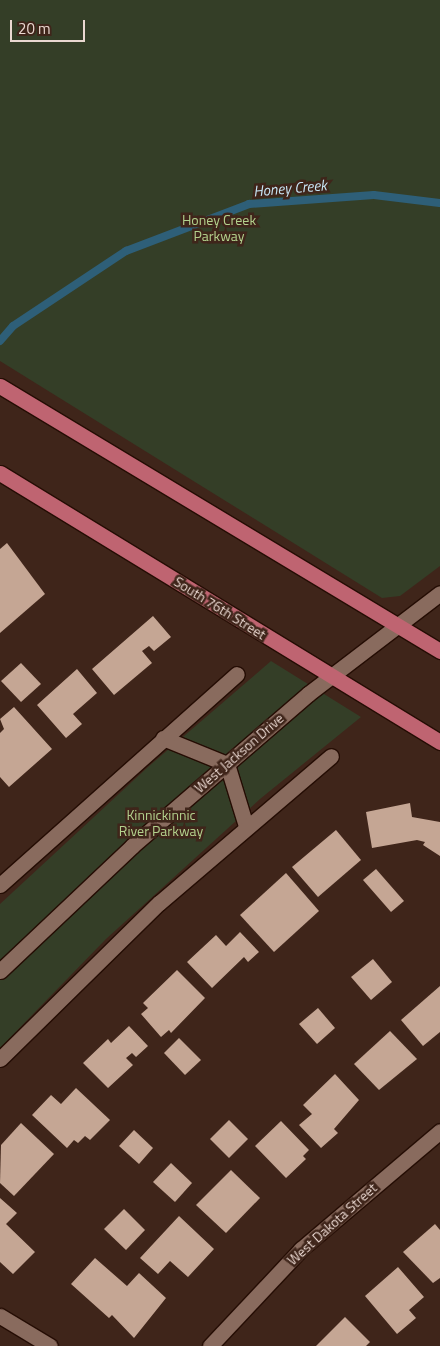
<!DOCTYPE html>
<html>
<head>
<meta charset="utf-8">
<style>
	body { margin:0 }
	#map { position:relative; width:440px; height:1346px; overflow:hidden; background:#3f251a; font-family:"Titillium Web",sans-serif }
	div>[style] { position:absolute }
	.green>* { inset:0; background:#343e27 }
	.stream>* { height:8px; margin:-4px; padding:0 4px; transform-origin:4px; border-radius:4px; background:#2e5f78 }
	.building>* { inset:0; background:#c5a694 }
	.roads { filter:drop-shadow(1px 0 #250d04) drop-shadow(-1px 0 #250d04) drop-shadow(0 1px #250d04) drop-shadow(0 -1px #250d04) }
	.minor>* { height:15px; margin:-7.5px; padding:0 7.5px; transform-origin:7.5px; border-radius:7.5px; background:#896b5e }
	.major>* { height:15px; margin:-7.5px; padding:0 7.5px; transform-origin:7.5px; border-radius:7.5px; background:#bf6471 }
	span { translate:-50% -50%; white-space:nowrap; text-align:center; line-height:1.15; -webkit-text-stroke:5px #3f251a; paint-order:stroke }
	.park-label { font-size:14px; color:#b3d18d }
	.street-label { font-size:14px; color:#ead8d1 }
	.water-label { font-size:15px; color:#c8e6f6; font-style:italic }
	.scale { position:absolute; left:10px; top:20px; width:75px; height:22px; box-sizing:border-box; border:2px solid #ead8d1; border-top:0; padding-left:6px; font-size:15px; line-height:18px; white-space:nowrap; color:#ead8d1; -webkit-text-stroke:4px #3f251a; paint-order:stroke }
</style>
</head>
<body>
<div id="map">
	<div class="green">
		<div style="clip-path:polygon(0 0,440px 0,440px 566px,400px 596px,382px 598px,0 361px)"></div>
		<div style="clip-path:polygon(271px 661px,361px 717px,260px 799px,106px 939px,0 1048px,0 904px,148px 767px)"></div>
	</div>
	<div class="stream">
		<div style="left:0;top:341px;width:20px;rotate:-49deg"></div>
		<div style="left:13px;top:326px;width:136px;rotate:-33.6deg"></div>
		<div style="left:126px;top:251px;width:132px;rotate:-20.9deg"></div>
		<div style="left:249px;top:204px;width:125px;rotate:-4.1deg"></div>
		<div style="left:374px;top:195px;width:66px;rotate:6.9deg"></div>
	</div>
	<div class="building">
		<div style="clip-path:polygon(7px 543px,45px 594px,0 633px,0 549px)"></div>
		<div style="clip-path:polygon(153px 616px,171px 637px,154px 651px,149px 646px,142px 651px,152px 663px,114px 695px,92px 669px)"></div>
		<div style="clip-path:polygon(21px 663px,41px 684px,21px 702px,1px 681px)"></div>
		<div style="clip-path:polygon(77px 669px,97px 693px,73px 714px,82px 724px,66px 738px,37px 705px)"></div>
		<div style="clip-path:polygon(14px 707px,52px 749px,9px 787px,0 777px,0 733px,4px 729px,0 719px)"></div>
		<div style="clip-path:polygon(410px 803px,412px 817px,440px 822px,440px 856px,423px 845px,425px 842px,417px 840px,372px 848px,366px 812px)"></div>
		<div style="clip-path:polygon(336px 830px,361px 860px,318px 897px,292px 867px)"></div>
		<div style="clip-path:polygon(376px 869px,404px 901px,391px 912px,363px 880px)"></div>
		<div style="clip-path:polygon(286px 873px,319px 911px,274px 952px,240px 915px)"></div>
		<div style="clip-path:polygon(240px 932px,259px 952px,248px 962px,244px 957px,212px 988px,187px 962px,216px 935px,226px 946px)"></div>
		<div style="clip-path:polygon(373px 959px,392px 982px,371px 1000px,351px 977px)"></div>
		<div style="clip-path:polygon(177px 970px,205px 998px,171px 1033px,169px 1030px,161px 1037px,141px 1014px,148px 1008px,143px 1003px)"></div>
		<div style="clip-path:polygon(440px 986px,440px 1032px,423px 1046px,401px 1020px)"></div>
		<div style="clip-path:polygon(318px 1008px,335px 1028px,317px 1044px,299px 1024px)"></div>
		<div style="clip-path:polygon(129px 1026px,148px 1046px,136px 1057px,132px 1053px,126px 1058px,133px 1065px,108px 1088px,83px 1063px,108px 1039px,111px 1043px)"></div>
		<div style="clip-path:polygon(390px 1031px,417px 1059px,379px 1090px,354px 1064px)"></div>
		<div style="clip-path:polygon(179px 1038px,201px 1060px,185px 1075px,164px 1053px)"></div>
		<div style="clip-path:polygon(335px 1074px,359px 1100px,334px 1129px,338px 1133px,321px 1148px,299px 1125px,312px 1114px,303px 1105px)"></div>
		<div style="clip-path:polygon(76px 1088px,110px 1120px,90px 1140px,85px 1136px,78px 1143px,74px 1140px,67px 1148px,32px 1115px,51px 1095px,61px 1104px)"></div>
		<div style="clip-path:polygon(229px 1120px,248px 1139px,229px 1158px,210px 1139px)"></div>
		<div style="clip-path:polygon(281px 1121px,309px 1150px,303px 1156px,306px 1159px,286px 1178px,255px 1146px)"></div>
		<div style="clip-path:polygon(21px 1123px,54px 1154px,14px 1196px,0 1183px,1px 1145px)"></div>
		<div style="clip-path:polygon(134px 1130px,153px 1148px,139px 1164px,119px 1146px)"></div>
		<div style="clip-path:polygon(171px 1163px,192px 1183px,175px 1202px,153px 1182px)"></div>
		<div style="clip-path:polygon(231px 1170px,260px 1198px,226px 1233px,196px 1205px)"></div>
		<div style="clip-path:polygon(0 1198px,17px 1213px,6px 1224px,35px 1252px,13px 1274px,0 1262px)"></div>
		<div style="clip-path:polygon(124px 1209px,145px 1230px,126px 1250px,104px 1229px)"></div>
		<div style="clip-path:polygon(179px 1216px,214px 1249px,188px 1277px,170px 1261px,158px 1274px,140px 1258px)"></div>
		<div style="clip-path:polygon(435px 1224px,440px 1230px,440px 1278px,433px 1283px,403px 1252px)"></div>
		<div style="clip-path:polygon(95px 1258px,127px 1286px,139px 1273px,166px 1298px,134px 1338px,112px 1315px,109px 1318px,71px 1284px)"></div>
		<div style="clip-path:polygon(398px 1267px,424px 1297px,409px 1310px,416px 1318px,397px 1334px,365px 1296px)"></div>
		<div style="clip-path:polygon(345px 1317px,370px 1342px,366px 1346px,316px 1346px)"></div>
	</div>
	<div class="roads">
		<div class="minor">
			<div style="left:163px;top:738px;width:69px;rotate:22.1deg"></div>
			<div style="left:227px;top:764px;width:65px;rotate:73deg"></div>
			<div style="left:0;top:885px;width:317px;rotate:-41.7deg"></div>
			<div style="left:0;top:971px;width:182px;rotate:-43.4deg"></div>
			<div style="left:132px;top:846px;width:233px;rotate:-40.8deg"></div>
			<div style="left:308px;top:694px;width:166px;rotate:-37.4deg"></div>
			<div style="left:0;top:1059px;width:223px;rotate:-44.5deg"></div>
			<div style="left:159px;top:903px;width:226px;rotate:-40.5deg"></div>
			<div style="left:0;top:1316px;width:58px;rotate:31deg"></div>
			<div style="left:210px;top:1346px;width:133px;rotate:-46.8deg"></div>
			<div style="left:301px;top:1249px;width:182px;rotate:-40.3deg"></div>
		</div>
		<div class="major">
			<div style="left:0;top:386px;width:514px;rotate:31.06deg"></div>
			<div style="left:0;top:473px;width:516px;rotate:31.44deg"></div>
		</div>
	</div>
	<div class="park-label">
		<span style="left:219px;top:228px">Honey Creek<br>Parkway</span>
		<span style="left:161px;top:823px">Kinnickinnic<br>River Parkway</span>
	</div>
	<div class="street-label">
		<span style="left:220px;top:608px;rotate:32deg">South 76th Street</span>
		<span style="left:239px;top:753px;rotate:-41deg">West Jackson Drive</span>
		<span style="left:332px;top:1224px;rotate:-42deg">West Dakota Street</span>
	</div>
	<div class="water-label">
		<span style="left:290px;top:188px;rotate:-5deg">Honey Creek</span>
	</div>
	<div class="scale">20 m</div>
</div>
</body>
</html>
